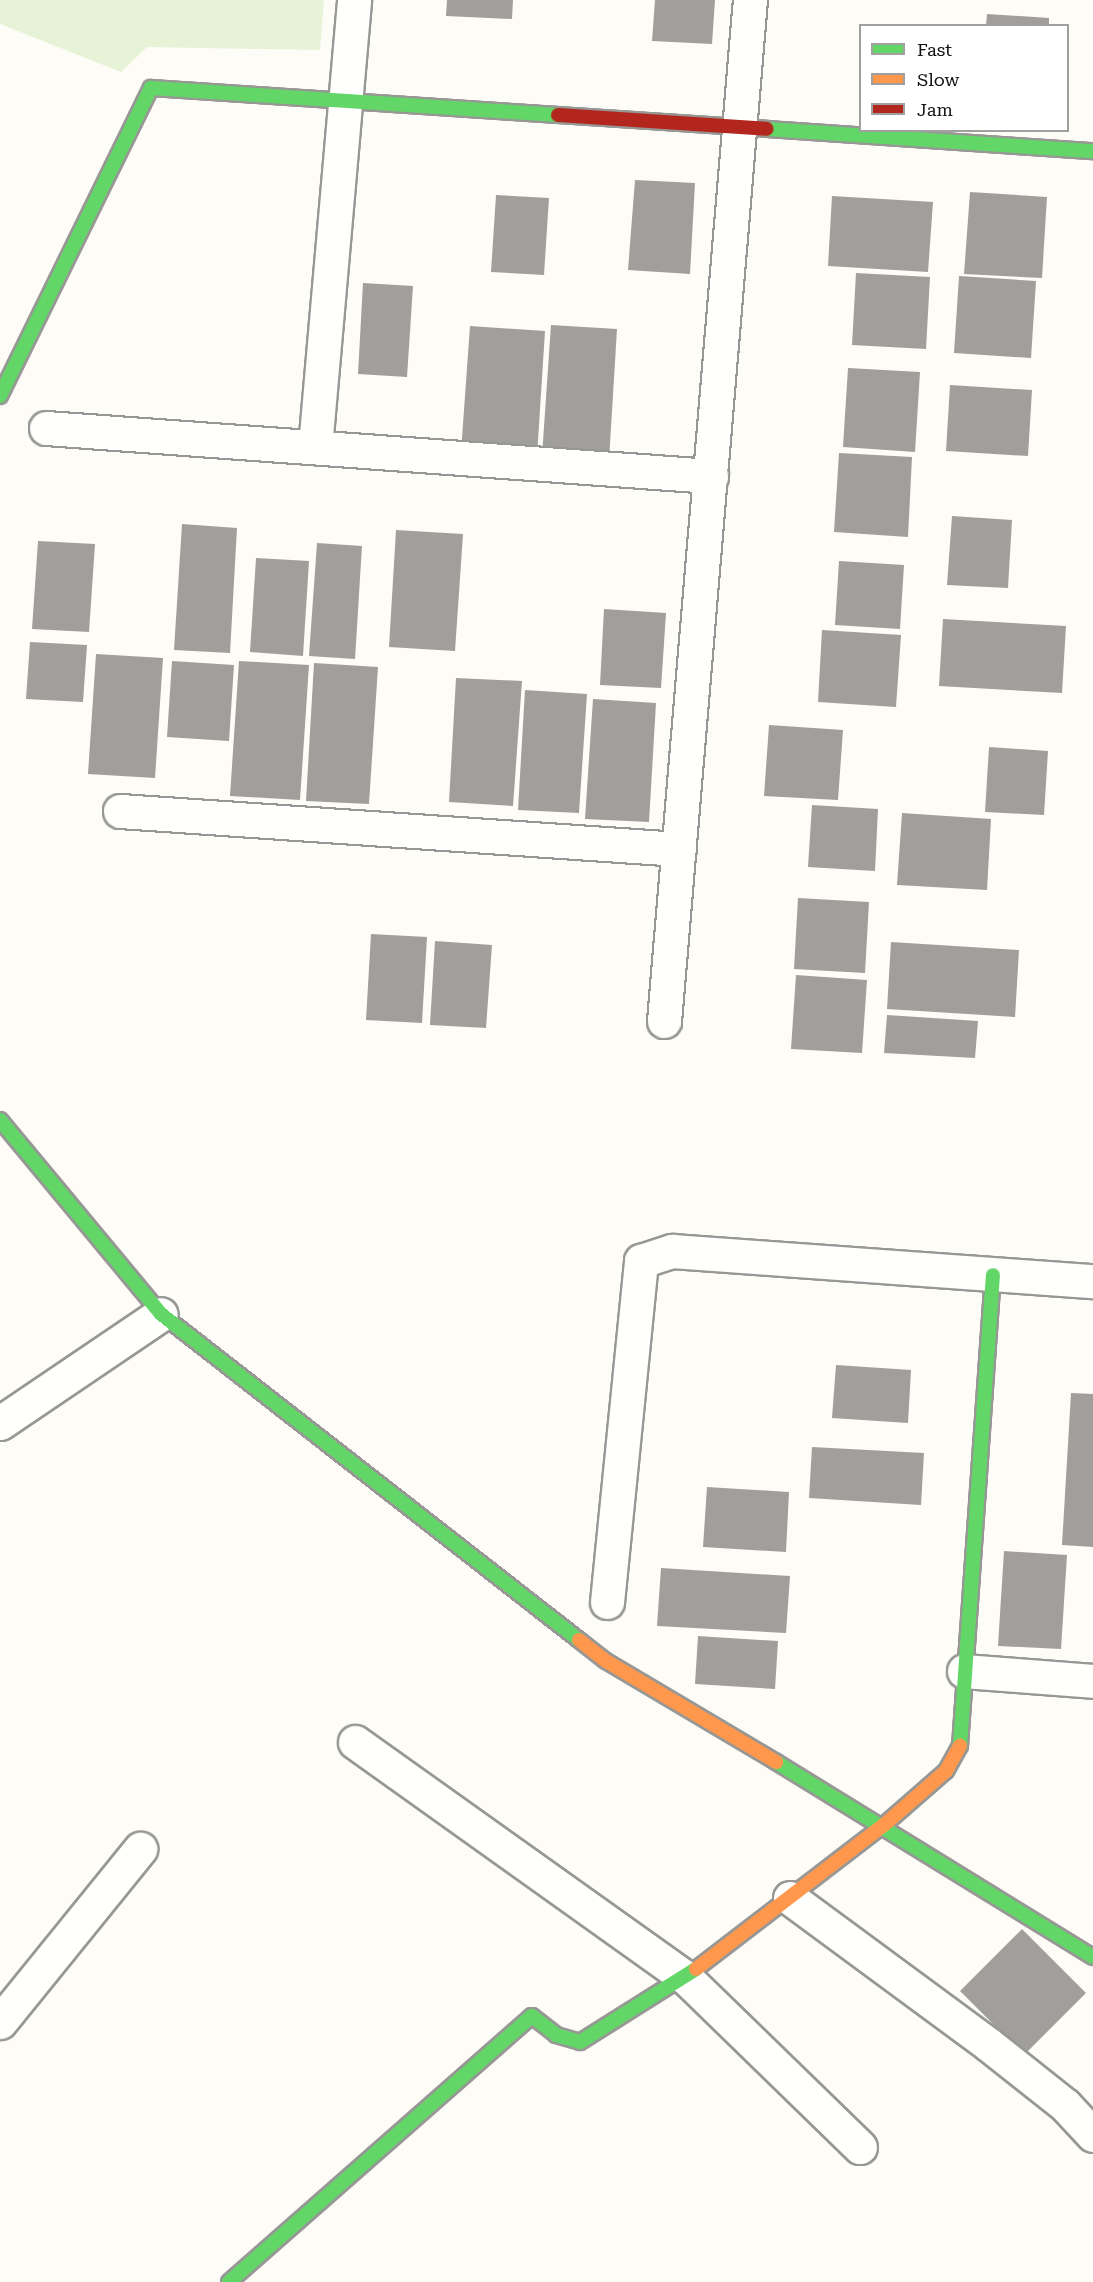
<!DOCTYPE html>
<html>
<head>
<meta charset="utf-8">
<style>
	body { margin:0 }
	#map { position:relative; width:1093px; height:2282px; overflow:hidden; background:#fdfcf7; font-family:"Roboto Serif",serif }
	div>[style] { position:absolute }
	.green>* { inset:0; background:#e7f3d7 }
	.building>* { inset:0; background:#a19f9c }
	.roads { filter:drop-shadow(2px 0 #979795) drop-shadow(-2px 0 #979795) drop-shadow(0 2px #979795) drop-shadow(0 -2px #979795) }
	.street>* { height:33px; margin:-16.5px; padding:0 16.5px; transform-origin:16.5px; border-radius:16.5px; background:#fffffe }
	.fast>* { height:14px; margin:-7px; padding:0 7px; transform-origin:7px; border-radius:7px; background:#63d668 }
	.slow>* { height:14px; margin:-7px; padding:0 7px; transform-origin:7px; border-radius:7px; background:#ff974d }
	.jam>* { height:14px; margin:-7px; padding:0 7px; transform-origin:7px; border-radius:7px; background:#b3261e }
	span { translate:-50% -50%; white-space:nowrap; text-align:center; line-height:1.15; -webkit-text-stroke:6px #fff; paint-order:stroke }
	.legend { position:absolute; left:859px; top:24px; width:210px; height:108px; box-sizing:border-box; background:#fff; border:2px solid #a0a0a0; margin:0; padding:8px 10px; list-style:none; font-size:18px; color:#111 }
	.legend li { display:flex; align-items:center; gap:12px; height:30px }
	.legend b { width:30px; border:2px solid #a0a0a0 }
</style>
</head>
<body>
<div id="map">
	<div class="green">
		<div style="clip-path:polygon(0 0,324px 0,320px 50px,147px 47px,121px 72px,0 24px)"></div>
	</div>
	<div class="building">
		<div style="clip-path:polygon(447px 0,513px 0,512px 19px,446px 16px)"></div>
		<div style="clip-path:polygon(655px 0,715px 0,712px 44px,652px 41px)"></div>
		<div style="clip-path:polygon(987px 14px,1049px 18px,1049px 26px,986px 26px)"></div>
		<div style="clip-path:polygon(635px 180px,695px 183px,690px 274px,628px 270px)"></div>
		<div style="clip-path:polygon(970px 192px,1047px 197px,1042px 278px,964px 274px)"></div>
		<div style="clip-path:polygon(496px 195px,549px 198px,544px 275px,491px 272px)"></div>
		<div style="clip-path:polygon(832px 196px,933px 202px,928px 272px,828px 266px)"></div>
		<div style="clip-path:polygon(856px 273px,930px 277px,926px 349px,852px 345px)"></div>
		<div style="clip-path:polygon(959px 276px,1036px 281px,1031px 358px,954px 353px)"></div>
		<div style="clip-path:polygon(363px 283px,413px 286px,407px 377px,358px 374px)"></div>
		<div style="clip-path:polygon(551px 325px,617px 329px,609px 460px,542px 456px)"></div>
		<div style="clip-path:polygon(470px 326px,545px 331px,537px 456px,461px 452px)"></div>
		<div style="clip-path:polygon(848px 368px,920px 372px,915px 452px,843px 447px)"></div>
		<div style="clip-path:polygon(950px 385px,1032px 390px,1028px 456px,946px 451px)"></div>
		<div style="clip-path:polygon(839px 453px,912px 457px,908px 537px,834px 532px)"></div>
		<div style="clip-path:polygon(952px 516px,1012px 520px,1008px 588px,947px 585px)"></div>
		<div style="clip-path:polygon(182px 524px,237px 528px,230px 653px,174px 650px)"></div>
		<div style="clip-path:polygon(396px 530px,463px 534px,455px 651px,389px 647px)"></div>
		<div style="clip-path:polygon(38px 541px,95px 544px,89px 632px,32px 629px)"></div>
		<div style="clip-path:polygon(317px 543px,362px 546px,355px 659px,309px 656px)"></div>
		<div style="clip-path:polygon(256px 558px,309px 561px,303px 656px,250px 652px)"></div>
		<div style="clip-path:polygon(839px 561px,904px 565px,900px 629px,835px 625px)"></div>
		<div style="clip-path:polygon(604px 609px,666px 613px,661px 688px,600px 685px)"></div>
		<div style="clip-path:polygon(943px 619px,1066px 626px,1062px 693px,939px 686px)"></div>
		<div style="clip-path:polygon(822px 630px,901px 635px,896px 707px,818px 702px)"></div>
		<div style="clip-path:polygon(30px 642px,87px 645px,83px 702px,26px 699px)"></div>
		<div style="clip-path:polygon(96px 654px,163px 658px,155px 778px,88px 774px)"></div>
		<div style="clip-path:polygon(172px 661px,234px 665px,229px 741px,167px 737px)"></div>
		<div style="clip-path:polygon(239px 661px,309px 665px,300px 800px,230px 796px)"></div>
		<div style="clip-path:polygon(314px 663px,378px 667px,369px 804px,306px 801px)"></div>
		<div style="clip-path:polygon(456px 678px,522px 681px,513px 806px,449px 802px)"></div>
		<div style="clip-path:polygon(525px 690px,587px 694px,579px 813px,518px 810px)"></div>
		<div style="clip-path:polygon(593px 699px,656px 703px,649px 822px,585px 819px)"></div>
		<div style="clip-path:polygon(769px 725px,843px 730px,838px 800px,764px 796px)"></div>
		<div style="clip-path:polygon(989px 747px,1048px 751px,1044px 815px,985px 812px)"></div>
		<div style="clip-path:polygon(812px 805px,878px 809px,875px 871px,808px 867px)"></div>
		<div style="clip-path:polygon(902px 813px,991px 819px,987px 890px,897px 885px)"></div>
		<div style="clip-path:polygon(798px 898px,869px 902px,865px 973px,794px 969px)"></div>
		<div style="clip-path:polygon(371px 934px,427px 937px,422px 1023px,366px 1020px)"></div>
		<div style="clip-path:polygon(435px 941px,492px 945px,486px 1028px,430px 1025px)"></div>
		<div style="clip-path:polygon(891px 942px,1019px 950px,1015px 1017px,887px 1009px)"></div>
		<div style="clip-path:polygon(796px 975px,867px 980px,862px 1053px,791px 1049px)"></div>
		<div style="clip-path:polygon(887px 1015px,978px 1021px,975px 1058px,884px 1053px)"></div>
		<div style="clip-path:polygon(836px 1365px,911px 1370px,908px 1423px,832px 1418px)"></div>
		<div style="clip-path:polygon(1071px 1393px,1093px 1394px,1093px 1547px,1062px 1545px)"></div>
		<div style="clip-path:polygon(812px 1447px,924px 1453px,921px 1505px,809px 1498px)"></div>
		<div style="clip-path:polygon(707px 1487px,789px 1492px,786px 1552px,703px 1547px)"></div>
		<div style="clip-path:polygon(1004px 1551px,1067px 1555px,1061px 1649px,998px 1646px)"></div>
		<div style="clip-path:polygon(661px 1568px,790px 1576px,786px 1633px,657px 1626px)"></div>
		<div style="clip-path:polygon(698px 1636px,778px 1641px,775px 1689px,695px 1684px)"></div>
		<div style="clip-path:polygon(1022px 1929px,1086px 1993px,1024px 2055px,960px 1991px)"></div>
	</div>
	<div class="roads">
		<div class="street">
			<div style="left:46px;top:428px;width:667px;rotate:4.13deg"></div>
			<div style="left:315px;top:447px;width:449px;rotate:-85deg"></div>
			<div style="left:120px;top:811px;width:560px;rotate:3.89deg"></div>
			<div style="left:664px;top:1021px;width:1025px;rotate:-85.19deg"></div>
			<div style="left:0;top:1423px;width:194px;rotate:-34.1deg"></div>
			<div style="left:607px;top:1602px;width:343px;rotate:-84.3deg"></div>
			<div style="left:641px;top:1261px;width:33px;rotate:-18deg"></div>
			<div style="left:672px;top:1251px;width:422px;rotate:4.1deg"></div>
			<div style="left:964px;top:1671px;width:129px;rotate:4.4deg"></div>
			<div style="left:355px;top:1742px;width:405px;rotate:35.5deg"></div>
			<div style="left:685px;top:1977px;width:244px;rotate:44.2deg"></div>
			<div style="left:790px;top:1898px;width:246px;rotate:36.4deg"></div>
			<div style="left:988px;top:2044px;width:98px;rotate:38.4deg"></div>
			<div style="left:1065px;top:2105px;width:41px;rotate:47deg"></div>
			<div style="left:0;top:2022px;width:223px;rotate:-51deg"></div>
		</div>
		<div class="fast">
			<div style="left:767px;top:129px;width:327px;rotate:3.9deg"></div>
			<div style="left:0;top:396px;width:343px;rotate:-63.9deg"></div>
			<div style="left:151px;top:88px;width:408px;rotate:3.8deg"></div>
			<div style="left:0;top:1120px;width:252px;rotate:50.3deg"></div>
			<div style="left:161px;top:1314px;width:530px;rotate:37.95deg"></div>
			<div style="left:960px;top:1746px;width:472px;rotate:-86deg"></div>
			<div style="left:776px;top:1762px;width:372px;rotate:31.6deg"></div>
			<div style="left:229px;top:2282px;width:403px;rotate:-41.3deg"></div>
			<div style="left:532px;top:2016px;width:31px;rotate:38deg"></div>
			<div style="left:556px;top:2035px;width:25px;rotate:16deg"></div>
			<div style="left:580px;top:2042px;width:137px;rotate:-32.2deg"></div>
		</div>
		<div class="slow">
			<div style="left:579px;top:1640px;width:34px;rotate:38deg"></div>
			<div style="left:606px;top:1661px;width:198px;rotate:30.7deg"></div>
			<div style="left:696px;top:1969px;width:237px;rotate:-37.5deg"></div>
			<div style="left:884px;top:1825px;width:82px;rotate:-41.1deg"></div>
			<div style="left:946px;top:1771px;width:29px;rotate:-61deg"></div>
		</div>
		<div class="jam">
			<div style="left:558px;top:115px;width:209px;rotate:3.8deg"></div>
		</div>
	</div>
	<ul class="legend">
	<li><b style="height:8px;background:#63d668"></b>Fast</li>
	<li><b style="height:8px;background:#ff974d"></b>Slow</li>
	<li><b style="height:8px;background:#b3261e"></b>Jam</li>
	</ul>
</div>
</body>
</html>
